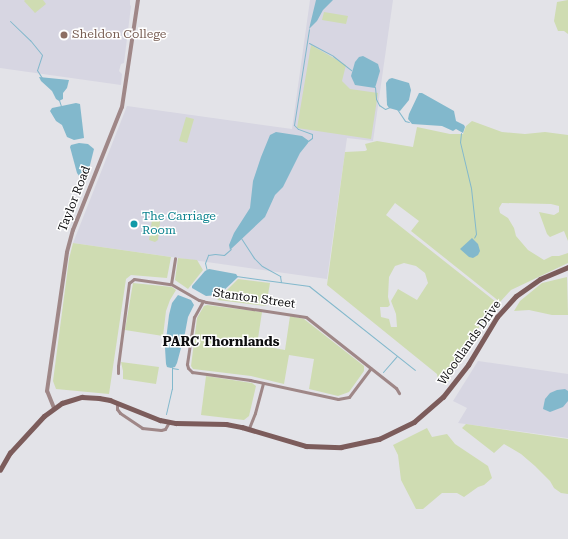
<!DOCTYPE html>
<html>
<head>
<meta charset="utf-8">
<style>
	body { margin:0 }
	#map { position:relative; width:568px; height:539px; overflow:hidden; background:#e3e3e8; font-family:"Roboto Serif",serif }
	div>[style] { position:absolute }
	.built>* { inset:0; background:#d7d6e2 }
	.green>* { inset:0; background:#cfdcb2 }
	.water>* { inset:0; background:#82b8cc }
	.stream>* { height:1px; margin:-0.5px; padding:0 0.5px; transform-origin:0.5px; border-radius:0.5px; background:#82b8cc }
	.minor>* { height:3px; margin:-1.5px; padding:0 1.5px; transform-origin:1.5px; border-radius:1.5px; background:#9f8787 }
	.tertiary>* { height:4px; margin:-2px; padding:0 2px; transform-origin:2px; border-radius:2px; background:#9f8787 }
	.secondary>* { height:4.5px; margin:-2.25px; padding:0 2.25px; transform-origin:2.25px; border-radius:2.25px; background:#7c5c5b }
	.dots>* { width:11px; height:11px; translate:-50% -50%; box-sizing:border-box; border:2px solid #fff; border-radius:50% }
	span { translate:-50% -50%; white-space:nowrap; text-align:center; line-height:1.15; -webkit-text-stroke:3px #fff; paint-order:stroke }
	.education-label { font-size:12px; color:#785e54 }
	.left { translate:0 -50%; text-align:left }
	.street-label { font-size:12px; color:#0d0d0f }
	.culture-label { font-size:12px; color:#0d838f }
	.neighbourhood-label { font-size:13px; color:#0d0d0f; font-weight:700 }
</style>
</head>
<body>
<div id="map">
	<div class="built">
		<div style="clip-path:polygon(0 0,130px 0,130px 5px,131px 6px,124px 63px,121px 64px,119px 71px,122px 74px,121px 85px,0 68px)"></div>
		<div style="clip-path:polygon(310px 0,393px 0,373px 141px,347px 138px,327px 279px,73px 243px,127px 106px,292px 129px)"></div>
		<div style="clip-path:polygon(478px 361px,568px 374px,568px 438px,458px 423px,467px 408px,453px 401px)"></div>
	</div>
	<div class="green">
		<div style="clip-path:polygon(25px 0,43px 0,46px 4px,35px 13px,24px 1px)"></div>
		<div style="clip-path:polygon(568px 0,568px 34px,564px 31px,558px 31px,554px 21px,557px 2px)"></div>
		<div style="clip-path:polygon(324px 12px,348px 16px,346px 24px,322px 20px)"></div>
		<div style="clip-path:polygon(311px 45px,346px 65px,342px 81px,350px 89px,378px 93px,371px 139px,297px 128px)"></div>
		<div style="clip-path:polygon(186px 117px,194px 119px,187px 143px,179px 141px)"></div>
		<div style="clip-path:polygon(evenodd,472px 121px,502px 132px,525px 134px,545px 132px,568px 135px,568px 241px,564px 231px,550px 237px,547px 234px,539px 212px,554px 215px,559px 212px,559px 206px,551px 204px,502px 203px,499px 208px,500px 213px,508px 218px,514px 228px,516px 236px,528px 250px,544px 260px,552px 256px,559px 256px,568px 253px,568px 263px,511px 290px,500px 302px,411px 231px,419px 221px,395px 203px,386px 215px,496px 302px,469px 342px,449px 378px,448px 382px,444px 385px,438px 379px,437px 374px,327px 285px,345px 152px,365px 151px,367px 150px,365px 144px,377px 141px,413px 147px,417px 127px,450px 134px,463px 134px,466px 126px,472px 121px,404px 263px,416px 266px,425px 273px,428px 283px,417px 300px,398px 289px,391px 301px,396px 314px,397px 327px,391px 327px,389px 319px,381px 317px,380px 307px,388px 307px,390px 305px,388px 297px,389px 277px,395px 266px,404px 263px)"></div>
		<div style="clip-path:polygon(154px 218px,159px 219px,160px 222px,158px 240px,155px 242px,149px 240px,152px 220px)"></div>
		<div style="clip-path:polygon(73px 243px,171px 257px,167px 278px,131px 275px,126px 279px,109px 394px,56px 389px,53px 381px,69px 259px)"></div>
		<div style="clip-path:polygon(178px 258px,197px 260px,203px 270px,188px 289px,175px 280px)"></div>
		<div style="clip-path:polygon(567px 277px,568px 315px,552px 315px,529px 310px,514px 311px,520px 301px,542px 283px)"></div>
		<div style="clip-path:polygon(238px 279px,270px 283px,266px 306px,217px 300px)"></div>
		<div style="clip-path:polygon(133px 283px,172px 287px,176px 290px,170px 300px,166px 311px,163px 336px,125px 330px)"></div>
		<div style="clip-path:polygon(207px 305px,262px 312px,257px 345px,285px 350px,290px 316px,304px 319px,364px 366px,364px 371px,349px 392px,338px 396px,309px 389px,314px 359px,289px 355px,284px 384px,251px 376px,193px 369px,191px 366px,197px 318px,204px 306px)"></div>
		<div style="clip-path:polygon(121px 362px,159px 367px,156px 384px,123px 379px,123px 371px)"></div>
		<div style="clip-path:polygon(206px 376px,252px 383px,256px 386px,249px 416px,244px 420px,201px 415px)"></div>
		<div style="clip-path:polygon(466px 424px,568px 439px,568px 494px,561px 493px,554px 488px,550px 481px,535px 466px,521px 454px,504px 444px,494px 453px,462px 428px)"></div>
		<div style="clip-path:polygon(427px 428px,432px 437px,447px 434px,455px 444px,488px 466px,492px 478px,484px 485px,478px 487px,464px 497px,457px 493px,442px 493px,423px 509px,416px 509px,401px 480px,398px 455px,393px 445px)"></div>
	</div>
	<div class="water">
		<div style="clip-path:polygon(316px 0,333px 0,323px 10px,317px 21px,309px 29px)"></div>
		<div style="clip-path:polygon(363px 56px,378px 64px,380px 71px,375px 88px,355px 85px,351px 76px,355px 62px,359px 57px)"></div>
		<div style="clip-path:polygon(39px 77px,69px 80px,67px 88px,63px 93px,63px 99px,59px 101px,56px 99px,52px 91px,41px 81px)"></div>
		<div style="clip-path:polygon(392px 78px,409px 83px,411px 90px,409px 100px,400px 111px,389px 108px,387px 105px,386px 83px,389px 79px)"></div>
		<div style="clip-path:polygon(419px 93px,422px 93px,454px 111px,456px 121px,464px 125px,465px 127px,463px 133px,456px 129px,453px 131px,442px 126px,412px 124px,408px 119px,409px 114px)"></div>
		<div style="clip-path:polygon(76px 103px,80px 104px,84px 138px,74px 140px,67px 137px,62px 125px,56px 121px,50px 111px,52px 108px)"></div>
		<div style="clip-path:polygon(276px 132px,302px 136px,309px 141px,308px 143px,300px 153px,283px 187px,275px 195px,265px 217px,230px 250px,229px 245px,234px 233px,250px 208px,253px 181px,261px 157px,270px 135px)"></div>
		<div style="clip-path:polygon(79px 143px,88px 144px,94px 149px,87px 177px,82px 180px,77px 173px,70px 147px,71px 145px)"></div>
		<div style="clip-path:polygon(472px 238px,478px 244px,480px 251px,478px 255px,473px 258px,469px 257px,460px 249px)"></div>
		<div style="clip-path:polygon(209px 269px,236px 274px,238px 277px,219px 295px,206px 296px,192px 288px,192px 286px,205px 271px)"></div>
		<div style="clip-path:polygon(178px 295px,191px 300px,194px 305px,188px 317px,185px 333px,177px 363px,175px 367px,171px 368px,167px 367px,166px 364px,165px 348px,169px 315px,172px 303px)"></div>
		<div style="clip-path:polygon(565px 389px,568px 391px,568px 401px,563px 407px,550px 412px,543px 409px,545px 399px,550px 393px,557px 390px)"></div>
	</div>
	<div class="stream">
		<div style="left:10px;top:21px;width:28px;rotate:44deg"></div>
		<div style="left:30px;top:40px;width:19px;rotate:51deg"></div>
		<div style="left:42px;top:55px;width:16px;rotate:108deg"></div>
		<div style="left:37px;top:70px;width:9px;rotate:58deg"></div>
		<div style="left:309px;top:43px;width:27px;rotate:28deg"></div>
		<div style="left:333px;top:56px;width:23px;rotate:38deg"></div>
		<div style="left:375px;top:87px;width:12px;rotate:85deg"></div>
		<div style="left:376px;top:99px;width:7px;rotate:63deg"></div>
		<div style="left:379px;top:105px;width:7px;rotate:34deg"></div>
		<div style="left:385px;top:109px;width:5px;rotate:-22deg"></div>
		<div style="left:59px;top:100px;width:6px;rotate:72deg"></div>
		<div style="left:397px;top:109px;width:14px;rotate:56deg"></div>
		<div style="left:405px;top:121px;width:4px;rotate:14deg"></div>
		<div style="left:461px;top:133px;width:9px;rotate:96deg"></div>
		<div style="left:460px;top:142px;width:47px;rotate:76.6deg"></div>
		<div style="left:471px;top:188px;width:46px;rotate:83.8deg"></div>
		<div style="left:476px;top:234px;width:4px;rotate:117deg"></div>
		<div style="left:308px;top:141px;width:5px;rotate:-37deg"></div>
		<div style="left:312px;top:138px;width:4px;rotate:-90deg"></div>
		<div style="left:312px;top:134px;width:15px;rotate:-160deg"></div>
		<div style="left:298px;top:129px;width:6px;rotate:-135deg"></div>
		<div style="left:294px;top:125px;width:97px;rotate:-81.1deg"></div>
		<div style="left:241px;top:238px;width:24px;rotate:57deg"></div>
		<div style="left:254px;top:258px;width:11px;rotate:45deg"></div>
		<div style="left:262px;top:266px;width:21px;rotate:29deg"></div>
		<div style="left:280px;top:276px;width:6px;rotate:81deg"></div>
		<div style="left:207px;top:271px;width:8px;rotate:-104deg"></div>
		<div style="left:205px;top:263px;width:9px;rotate:-69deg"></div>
		<div style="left:208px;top:255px;width:7px;rotate:-8deg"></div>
		<div style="left:215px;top:254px;width:9px;rotate:6deg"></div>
		<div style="left:224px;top:255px;width:9px;rotate:-41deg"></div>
		<div style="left:236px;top:276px;width:74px;rotate:7.8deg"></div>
		<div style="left:309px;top:286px;width:135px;rotate:38.4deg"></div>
		<div style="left:172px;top:368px;width:6px;rotate:9deg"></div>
		<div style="left:383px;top:372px;width:21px;rotate:-49deg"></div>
		<div style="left:166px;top:414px;width:26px;rotate:-77deg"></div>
		<div style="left:172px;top:389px;width:22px;rotate:-90deg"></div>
	</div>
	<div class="minor">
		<div style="left:171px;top:284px;width:26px;rotate:-81deg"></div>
		<div style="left:203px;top:301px;width:18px;rotate:119deg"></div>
		<div style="left:194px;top:317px;width:48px;rotate:98.5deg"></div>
		<div style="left:187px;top:364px;width:4px;rotate:76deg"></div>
		<div style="left:188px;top:368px;width:6px;rotate:45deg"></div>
		<div style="left:192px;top:372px;width:59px;rotate:7.9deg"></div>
		<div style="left:250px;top:380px;width:90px;rotate:12.2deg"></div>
		<div style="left:338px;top:399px;width:11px;rotate:-10deg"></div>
		<div style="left:349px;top:397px;width:36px;rotate:-53deg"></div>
		<div style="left:118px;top:373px;width:7px;rotate:-90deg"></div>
		<div style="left:118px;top:366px;width:84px;rotate:-82.5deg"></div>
		<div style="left:129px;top:283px;width:6px;rotate:-39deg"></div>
		<div style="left:134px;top:279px;width:37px;rotate:8deg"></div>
		<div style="left:171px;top:284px;width:32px;rotate:30deg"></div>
		<div style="left:199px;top:300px;width:7px;rotate:16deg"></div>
		<div style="left:206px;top:302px;width:101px;rotate:8.5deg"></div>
		<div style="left:306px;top:317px;width:115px;rotate:38.3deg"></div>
		<div style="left:396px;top:388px;width:6px;rotate:59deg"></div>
		<div style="left:117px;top:403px;width:6px;rotate:90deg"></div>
		<div style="left:117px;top:409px;width:5px;rotate:53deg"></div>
		<div style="left:120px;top:413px;width:27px;rotate:34deg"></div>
		<div style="left:142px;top:428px;width:19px;rotate:6deg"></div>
		<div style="left:161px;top:430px;width:4px;rotate:-14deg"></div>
		<div style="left:165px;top:429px;width:8px;rotate:-60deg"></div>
		<div style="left:249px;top:428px;width:16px;rotate:-68deg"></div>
		<div style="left:255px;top:413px;width:31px;rotate:-75deg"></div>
	</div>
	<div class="tertiary">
		<div style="left:54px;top:408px;width:18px;rotate:-112deg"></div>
		<div style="left:47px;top:391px;width:140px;rotate:-81.8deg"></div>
		<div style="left:67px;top:252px;width:23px;rotate:-75deg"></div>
		<div style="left:73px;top:230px;width:132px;rotate:-68.3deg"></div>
		<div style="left:122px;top:107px;width:108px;rotate:-81.5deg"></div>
	</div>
	<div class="secondary">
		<div style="left:0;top:470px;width:20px;rotate:-60deg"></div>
		<div style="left:10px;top:453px;width:50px;rotate:-47.4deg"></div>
		<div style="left:44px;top:416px;width:22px;rotate:-36deg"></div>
		<div style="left:62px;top:403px;width:21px;rotate:-17deg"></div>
		<div style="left:82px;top:397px;width:17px;rotate:3deg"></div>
		<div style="left:99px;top:398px;width:11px;rotate:10deg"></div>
		<div style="left:110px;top:400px;width:54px;rotate:21.8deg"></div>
		<div style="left:160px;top:420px;width:16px;rotate:11deg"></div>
		<div style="left:176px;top:423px;width:50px;rotate:1.1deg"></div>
		<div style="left:226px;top:424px;width:16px;rotate:11deg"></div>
		<div style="left:242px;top:427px;width:67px;rotate:16.5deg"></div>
		<div style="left:306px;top:446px;width:35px;rotate:2deg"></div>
		<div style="left:341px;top:447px;width:39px;rotate:-12deg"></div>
		<div style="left:379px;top:439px;width:39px;rotate:-26deg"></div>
		<div style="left:414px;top:422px;width:38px;rotate:-41deg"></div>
		<div style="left:443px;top:397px;width:41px;rotate:-52deg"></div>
		<div style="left:468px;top:365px;width:56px;rotate:-58.9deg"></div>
		<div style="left:497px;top:317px;width:28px;rotate:-48deg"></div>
		<div style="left:516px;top:296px;width:29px;rotate:-35deg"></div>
		<div style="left:540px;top:279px;width:30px;rotate:-23deg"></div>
	</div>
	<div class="dots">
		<div style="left:64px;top:35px;background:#8d6e63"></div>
		<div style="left:134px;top:224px;background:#0f9aa8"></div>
	</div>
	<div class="education-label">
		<span class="left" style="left:72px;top:35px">Sheldon College</span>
	</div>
	<div class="street-label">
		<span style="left:75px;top:199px;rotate:-69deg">Taylor Road</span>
		<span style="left:254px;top:299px;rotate:8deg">Stanton Street</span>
		<span style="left:470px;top:343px;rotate:-55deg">Woodlands Drive</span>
	</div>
	<div class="culture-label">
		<span class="left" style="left:142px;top:224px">The Carriage<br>Room</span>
	</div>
	<div class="neighbourhood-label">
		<span style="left:221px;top:342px">PARC Thornlands</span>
	</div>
</div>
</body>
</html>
